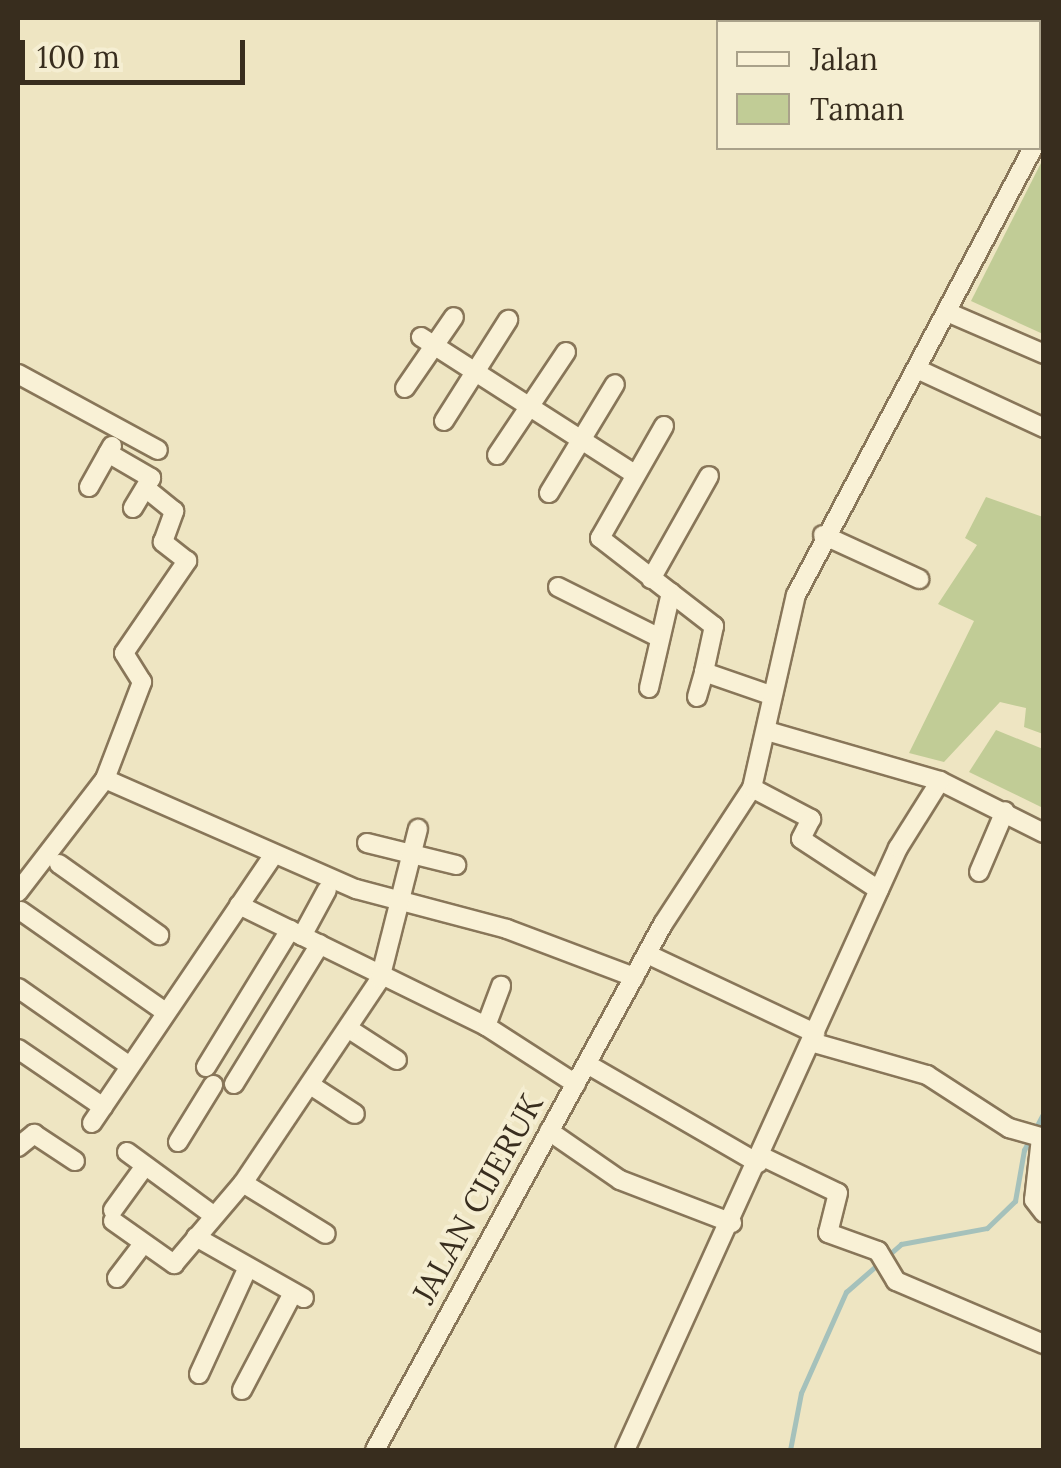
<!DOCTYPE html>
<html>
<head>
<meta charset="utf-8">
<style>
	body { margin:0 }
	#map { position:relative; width:1061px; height:1468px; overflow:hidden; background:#eee5c2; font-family:Lora,serif }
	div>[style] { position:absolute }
	.green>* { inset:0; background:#c1cc96 }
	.stream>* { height:5px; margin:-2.5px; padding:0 2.5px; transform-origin:2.5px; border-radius:2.5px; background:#a5c1bb }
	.roads { filter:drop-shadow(2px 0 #887659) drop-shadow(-2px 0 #887659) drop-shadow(0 2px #887659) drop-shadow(0 -2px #887659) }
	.minor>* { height:18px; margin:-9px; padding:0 9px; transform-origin:9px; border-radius:9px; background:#f9f1d6 }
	span { translate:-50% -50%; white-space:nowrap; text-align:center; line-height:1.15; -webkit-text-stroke:8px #f5eed2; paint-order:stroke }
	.street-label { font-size:32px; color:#382d1e }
	.frame { position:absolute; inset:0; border:20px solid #382d1e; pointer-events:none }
	.legend { position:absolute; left:716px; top:20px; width:325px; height:130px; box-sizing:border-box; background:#f5eed2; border:2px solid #a9a18a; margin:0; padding:12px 18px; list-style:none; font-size:30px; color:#382d1e }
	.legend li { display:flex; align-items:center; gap:20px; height:50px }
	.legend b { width:50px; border:2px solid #a9a18a }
	.scale { position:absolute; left:20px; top:40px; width:225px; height:45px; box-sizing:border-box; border:5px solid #382d1e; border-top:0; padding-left:12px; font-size:30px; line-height:35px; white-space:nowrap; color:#382d1e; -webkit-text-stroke:8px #f5eed2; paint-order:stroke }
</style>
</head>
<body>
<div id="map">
	<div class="green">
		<div style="clip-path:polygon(1042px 161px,1044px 162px,1043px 334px,971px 301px)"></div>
		<div style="clip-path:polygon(986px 497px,1043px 517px,1043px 734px,1024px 727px,1026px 708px,1000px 702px,944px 762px,909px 753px,974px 621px,938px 604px,977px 545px,965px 538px)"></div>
		<div style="clip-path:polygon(996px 730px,1043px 749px,1043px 808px,969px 772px)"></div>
	</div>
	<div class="stream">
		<div style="left:790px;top:1450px;width:58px;rotate:-79.1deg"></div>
		<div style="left:801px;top:1393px;width:111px;rotate:-66deg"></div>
		<div style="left:846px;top:1292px;width:73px;rotate:-41.1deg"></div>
		<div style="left:901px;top:1244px;width:87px;rotate:-10.5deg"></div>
		<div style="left:987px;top:1228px;width:39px;rotate:-44deg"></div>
		<div style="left:1015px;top:1201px;width:52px;rotate:-80deg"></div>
		<div style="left:1024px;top:1150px;width:43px;rotate:-62.2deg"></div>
	</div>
	<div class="roads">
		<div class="minor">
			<div style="left:1038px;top:137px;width:12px;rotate:-59deg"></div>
			<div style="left:947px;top:312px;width:106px;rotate:23.4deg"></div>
			<div style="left:421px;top:337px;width:253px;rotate:32.7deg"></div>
			<div style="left:917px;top:369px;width:140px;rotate:24.9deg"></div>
			<div style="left:18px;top:374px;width:159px;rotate:28.5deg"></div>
			<div style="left:405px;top:388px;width:86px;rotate:-55.4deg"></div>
			<div style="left:444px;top:421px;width:120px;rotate:-57.6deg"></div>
			<div style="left:664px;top:426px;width:129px;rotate:119.7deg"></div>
			<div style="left:600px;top:538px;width:144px;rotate:37.7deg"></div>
			<div style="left:714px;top:626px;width:47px;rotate:102.3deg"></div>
			<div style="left:704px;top:672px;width:68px;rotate:19deg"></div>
			<div style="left:108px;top:453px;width:50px;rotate:30.2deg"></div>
			<div style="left:151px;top:478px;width:35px;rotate:121deg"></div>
			<div style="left:497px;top:455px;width:124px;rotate:-56.2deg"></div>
			<div style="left:89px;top:487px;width:47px;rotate:-60.7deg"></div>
			<div style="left:549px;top:493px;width:127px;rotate:-58.8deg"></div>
			<div style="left:823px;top:535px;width:106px;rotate:24.6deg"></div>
			<div style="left:651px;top:579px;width:118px;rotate:-60.6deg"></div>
			<div style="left:558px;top:587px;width:114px;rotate:26.6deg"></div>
			<div style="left:649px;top:688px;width:98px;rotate:-77deg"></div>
			<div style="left:697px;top:697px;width:26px;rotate:-74deg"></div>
			<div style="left:767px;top:731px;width:180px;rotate:16.1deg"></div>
			<div style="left:940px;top:781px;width:116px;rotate:26.6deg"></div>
			<div style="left:105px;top:779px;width:274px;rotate:23.7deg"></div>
			<div style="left:356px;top:889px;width:156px;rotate:14.8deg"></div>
			<div style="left:507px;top:929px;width:136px;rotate:20.7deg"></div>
			<div style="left:752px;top:788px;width:67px;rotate:27.7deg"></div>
			<div style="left:811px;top:819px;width:22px;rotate:117deg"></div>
			<div style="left:801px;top:839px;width:93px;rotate:33.2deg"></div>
			<div style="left:367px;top:843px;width:92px;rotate:13.9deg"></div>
			<div style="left:59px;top:864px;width:123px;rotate:35.4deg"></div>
			<div style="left:979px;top:872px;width:66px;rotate:-66.9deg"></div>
			<div style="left:18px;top:892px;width:143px;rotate:-52.4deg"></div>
			<div style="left:105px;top:779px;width:104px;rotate:-69.1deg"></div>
			<div style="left:142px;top:682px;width:34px;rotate:-122deg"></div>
			<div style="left:124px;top:653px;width:112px;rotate:-55.6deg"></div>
			<div style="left:187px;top:561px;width:31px;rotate:-142deg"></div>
			<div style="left:163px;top:542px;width:33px;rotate:-70deg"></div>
			<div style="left:174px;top:511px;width:35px;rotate:-141deg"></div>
			<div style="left:239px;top:905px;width:275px;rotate:26.1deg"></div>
			<div style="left:486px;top:1026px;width:107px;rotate:32.8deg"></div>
			<div style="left:21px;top:911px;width:176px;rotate:35deg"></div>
			<div style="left:302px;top:936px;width:52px;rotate:-61.5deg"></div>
			<div style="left:647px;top:954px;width:186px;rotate:25.2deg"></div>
			<div style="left:18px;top:988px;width:136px;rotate:34.9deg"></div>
			<div style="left:486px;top:1026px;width:43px;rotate:-69.4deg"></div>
			<div style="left:349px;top:1029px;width:57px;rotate:32.9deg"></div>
			<div style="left:811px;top:1042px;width:121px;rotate:15.9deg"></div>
			<div style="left:927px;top:1075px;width:98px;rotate:32.9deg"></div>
			<div style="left:1009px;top:1128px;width:36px;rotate:16deg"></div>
			<div style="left:18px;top:1049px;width:103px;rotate:34.3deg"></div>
			<div style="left:587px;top:1064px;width:198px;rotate:30.1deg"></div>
			<div style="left:206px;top:1067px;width:161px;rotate:-58.5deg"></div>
			<div style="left:234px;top:1084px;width:164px;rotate:-58.4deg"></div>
			<div style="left:312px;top:1086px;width:51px;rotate:33.1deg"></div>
			<div style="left:92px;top:1123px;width:318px;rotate:-55.9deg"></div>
			<div style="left:549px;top:1131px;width:86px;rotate:34.6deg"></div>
			<div style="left:620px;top:1180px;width:120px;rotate:21deg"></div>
			<div style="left:1041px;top:1138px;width:62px;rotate:96.4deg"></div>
			<div style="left:1034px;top:1200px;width:16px;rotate:52deg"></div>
			<div style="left:178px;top:1142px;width:67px;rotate:-58.4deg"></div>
			<div style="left:18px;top:1147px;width:21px;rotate:-39deg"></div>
			<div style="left:34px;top:1134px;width:49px;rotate:33.4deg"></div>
			<div style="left:127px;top:1152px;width:107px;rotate:36.2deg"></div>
			<div style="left:761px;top:1156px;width:85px;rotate:25.7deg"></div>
			<div style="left:838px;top:1193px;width:41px;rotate:104deg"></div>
			<div style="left:828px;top:1233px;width:53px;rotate:19.8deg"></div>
			<div style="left:878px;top:1251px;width:35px;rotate:59deg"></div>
			<div style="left:896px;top:1281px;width:161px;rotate:23.1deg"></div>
			<div style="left:243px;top:1183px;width:97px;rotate:31.6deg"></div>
			<div style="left:113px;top:1210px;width:54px;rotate:-54deg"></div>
			<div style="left:113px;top:1221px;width:75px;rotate:35.2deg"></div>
			<div style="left:174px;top:1264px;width:106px;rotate:-49.6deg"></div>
			<div style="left:243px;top:1183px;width:246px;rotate:-56.1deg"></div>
			<div style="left:380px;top:979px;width:155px;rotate:-75.8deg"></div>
			<div style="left:196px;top:1237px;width:124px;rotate:29.5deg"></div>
			<div style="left:117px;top:1278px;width:43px;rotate:-52.6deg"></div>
			<div style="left:199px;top:1374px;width:115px;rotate:-65.4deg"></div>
			<div style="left:242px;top:1390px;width:110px;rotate:-62.3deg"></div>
			<div style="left:375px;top:1450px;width:600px;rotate:-61.3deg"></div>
			<div style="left:663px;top:924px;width:163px;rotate:-56.8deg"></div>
			<div style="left:752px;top:788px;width:198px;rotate:-77.2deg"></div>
			<div style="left:796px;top:595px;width:506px;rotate:-62.07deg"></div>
			<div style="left:625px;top:1450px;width:661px;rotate:-65.61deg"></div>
			<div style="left:898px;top:848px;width:79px;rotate:-57.9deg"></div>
		</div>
	</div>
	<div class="street-label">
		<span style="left:478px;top:1199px;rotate:-61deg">JALAN CIJERUK</span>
	</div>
	<div class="frame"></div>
	<ul class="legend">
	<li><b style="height:12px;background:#f9f1d6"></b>Jalan</li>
	<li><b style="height:28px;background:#c1cc96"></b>Taman</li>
	</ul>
	<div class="scale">100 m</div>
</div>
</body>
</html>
